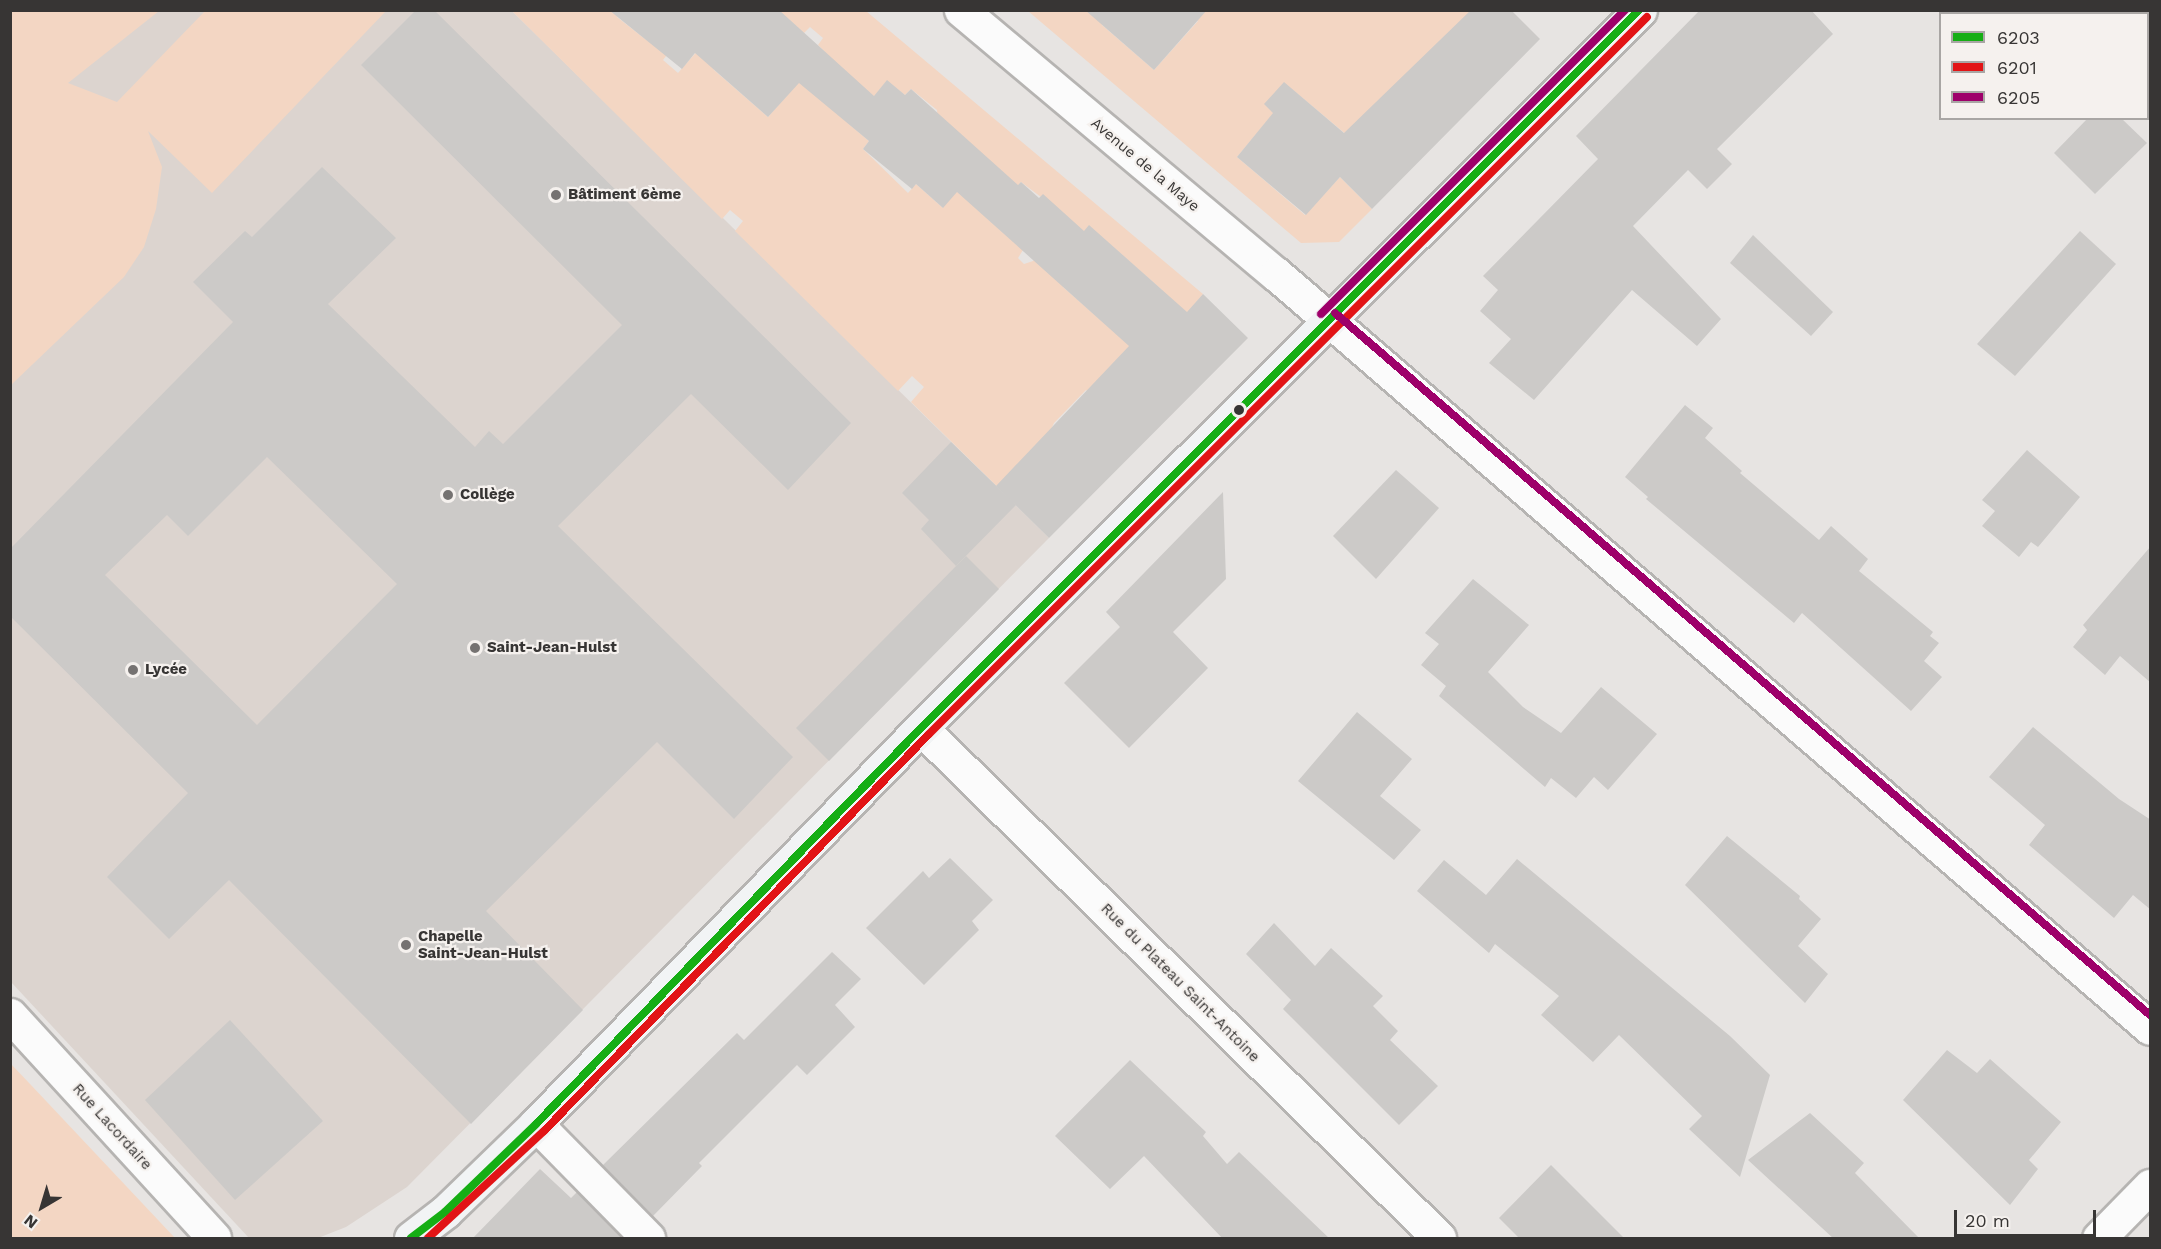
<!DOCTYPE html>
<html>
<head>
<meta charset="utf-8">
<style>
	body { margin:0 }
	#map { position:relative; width:2161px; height:1249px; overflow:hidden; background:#e7e4e2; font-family:"Work Sans",sans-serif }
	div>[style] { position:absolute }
	.built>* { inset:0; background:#dcd4cf }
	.green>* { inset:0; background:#f3d6c3 }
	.building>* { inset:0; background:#cccac8 }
	.roads { filter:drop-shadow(2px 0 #b6b4b2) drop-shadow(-2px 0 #b6b4b2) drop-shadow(0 2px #b6b4b2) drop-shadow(0 -2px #b6b4b2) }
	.minor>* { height:33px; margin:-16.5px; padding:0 16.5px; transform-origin:16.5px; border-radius:16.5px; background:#fbfbfb }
	.secondary>* { height:33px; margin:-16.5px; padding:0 16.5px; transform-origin:16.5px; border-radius:16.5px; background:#f2f4f5 }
	.bus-1>* { height:8px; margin:-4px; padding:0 4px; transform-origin:4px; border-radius:4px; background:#16ae15 }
	.bus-2>* { height:8px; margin:-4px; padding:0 4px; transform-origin:4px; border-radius:4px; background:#e21416 }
	.bus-3>* { height:8px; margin:-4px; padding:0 4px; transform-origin:4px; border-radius:4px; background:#9e006a }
	.dots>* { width:16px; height:16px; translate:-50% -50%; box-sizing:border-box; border:3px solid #f5f1ee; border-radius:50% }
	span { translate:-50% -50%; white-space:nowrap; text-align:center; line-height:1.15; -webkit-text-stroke:4.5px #f5f1ee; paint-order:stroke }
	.street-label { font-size:15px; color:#373534 }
	.poi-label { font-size:15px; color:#373534; font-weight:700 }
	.left { translate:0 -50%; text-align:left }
	.frame { position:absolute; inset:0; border:12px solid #373534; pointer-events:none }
	.legend { position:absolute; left:1939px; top:12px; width:210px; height:108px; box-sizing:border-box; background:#f5f1ee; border:2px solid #a9a6a4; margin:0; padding:8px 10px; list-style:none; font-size:18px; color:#373534 }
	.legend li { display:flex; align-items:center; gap:12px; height:30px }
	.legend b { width:30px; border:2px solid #a9a6a4 }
	.north { position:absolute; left:12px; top:1177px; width:60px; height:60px; -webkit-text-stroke:4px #f5f1ee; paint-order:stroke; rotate:218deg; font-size:16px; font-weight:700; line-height:24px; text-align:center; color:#373534 }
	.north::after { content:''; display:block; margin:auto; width:21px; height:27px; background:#373534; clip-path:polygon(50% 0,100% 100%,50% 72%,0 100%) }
	.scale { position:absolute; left:1954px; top:1210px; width:142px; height:27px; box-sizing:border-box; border:3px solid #373534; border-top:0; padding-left:8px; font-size:18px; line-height:21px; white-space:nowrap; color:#373534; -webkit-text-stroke:4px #f5f1ee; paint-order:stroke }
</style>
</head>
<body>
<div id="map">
	<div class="built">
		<div style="clip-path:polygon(63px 11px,512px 11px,1049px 538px,407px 1187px,346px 1227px,318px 1238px,249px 1238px,11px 982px,11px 52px)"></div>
	</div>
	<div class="green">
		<div style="clip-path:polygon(10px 11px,159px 11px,68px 83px,117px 102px,205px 11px,386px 11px,212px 193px,148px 131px,162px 167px,156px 209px,144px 247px,124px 277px,11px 385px)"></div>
		<div style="clip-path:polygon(evenodd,512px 11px,621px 11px,617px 17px,645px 39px,670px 51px,663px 60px,678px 73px,707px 40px,714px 70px,768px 117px,825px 52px,818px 45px,823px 38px,810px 27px,804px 33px,779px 11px,866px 11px,1203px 294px,1182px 319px,1093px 396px,1086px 390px,1054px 423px,1016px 505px,911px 402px,924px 387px,912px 376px,898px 391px,735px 231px,743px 221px,730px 210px,722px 219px,512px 11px,887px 81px,905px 95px,911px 89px,937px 110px,943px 208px,916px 184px,908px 193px,863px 149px,869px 141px,850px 125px,887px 81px,512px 11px,1021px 182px,1069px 218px,1033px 261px,1024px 264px,1018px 258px,1023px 250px,989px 220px,1021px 182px,512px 11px,1089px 226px,1162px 290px,1120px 337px,1063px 287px,1089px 226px)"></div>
		<div style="clip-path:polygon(1028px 11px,1114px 11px,1102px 25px,1154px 70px,1198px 21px,1186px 11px,1471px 11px,1354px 141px,1293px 90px,1237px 157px,1305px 215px,1340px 177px,1372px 209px,1339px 242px,1301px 243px)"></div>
		<div style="clip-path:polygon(10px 1063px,31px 1085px,175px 1238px,11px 1238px)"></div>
	</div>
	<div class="building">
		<div style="clip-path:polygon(evenodd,416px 10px,434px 10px,851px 423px,788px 490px,691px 394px,558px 526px,793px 757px,734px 819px,657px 742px,486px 911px,583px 1010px,471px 1124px,229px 880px,169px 939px,107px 877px,188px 793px,10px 616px,10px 549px,233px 322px,193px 282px,245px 231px,252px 237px,322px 167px,396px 238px,328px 304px,475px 447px,489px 431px,503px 444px,622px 325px,361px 65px,416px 10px,267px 457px,397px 584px,257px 725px,105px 575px,167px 515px,188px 536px,267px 457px)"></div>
		<div style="clip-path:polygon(609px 10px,779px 10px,874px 96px,887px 80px,905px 95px,911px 89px,1018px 185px,1021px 182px,1039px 198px,1043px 194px,1084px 231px,1089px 225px,1187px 312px,1203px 294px,1248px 338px,1049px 538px,996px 486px,1129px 346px,957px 192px,943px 208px,916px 184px,912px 189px,863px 149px,869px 141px,799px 83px,768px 117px,695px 53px,682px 69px)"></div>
		<div style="clip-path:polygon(1085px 10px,1207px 10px,1154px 70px)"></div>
		<div style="clip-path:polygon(1471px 10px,1511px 10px,1540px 39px,1372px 209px,1340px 177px,1306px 215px,1237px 157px,1273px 113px,1264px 104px,1284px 82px,1344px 133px)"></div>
		<div style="clip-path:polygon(1700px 10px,1811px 10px,1833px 34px,1717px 149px,1732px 164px,1707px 189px,1688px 170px,1633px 226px,1721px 319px,1697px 346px,1632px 290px,1534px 400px,1489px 363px,1511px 339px,1480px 311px,1498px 290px,1483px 276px,1598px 159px,1576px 136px)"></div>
		<div style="clip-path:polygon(2088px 118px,2121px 118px,2147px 143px,2095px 194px,2054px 153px)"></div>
		<div style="clip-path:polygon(2080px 231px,2116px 264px,2015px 376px,1977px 344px)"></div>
		<div style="clip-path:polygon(1753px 235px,1833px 312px,1811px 336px,1730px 263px)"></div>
		<div style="clip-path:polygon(1685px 405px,1713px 428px,1705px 438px,1742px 471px,1740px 473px,1819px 540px,1831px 526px,1868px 559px,1859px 571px,1933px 632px,1930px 636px,1939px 643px,1924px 661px,1942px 677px,1911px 711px,1802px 613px,1794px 623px,1646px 499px,1648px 497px,1625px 477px)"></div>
		<div style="clip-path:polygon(951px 442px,1016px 505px,956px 566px,921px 529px,929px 520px,902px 493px)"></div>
		<div style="clip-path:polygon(2027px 450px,2080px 497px,2038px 547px,2031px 542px,2019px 557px,1982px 526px,1995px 511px,1982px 500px)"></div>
		<div style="clip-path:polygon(1396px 470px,1439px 508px,1376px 579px,1333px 536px)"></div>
		<div style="clip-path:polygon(1223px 492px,1226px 579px,1173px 632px,1208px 668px,1129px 748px,1064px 683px,1120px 627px,1106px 612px)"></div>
		<div style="clip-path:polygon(2151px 546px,2151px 683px,2120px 656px,2105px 675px,2073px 647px,2087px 630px,2083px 625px)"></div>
		<div style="clip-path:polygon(966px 556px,999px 589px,829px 761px,796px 728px)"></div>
		<div style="clip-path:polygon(1473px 579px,1529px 625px,1488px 672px,1523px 707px,1561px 733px,1601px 687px,1657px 734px,1608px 790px,1594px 777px,1576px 798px,1551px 778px,1545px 787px,1439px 696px,1446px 686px,1421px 665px,1439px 644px,1425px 633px)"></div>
		<div style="clip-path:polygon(1357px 712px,1412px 759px,1380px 796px,1421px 830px,1394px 860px,1298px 781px)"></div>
		<div style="clip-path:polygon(2033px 727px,2119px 799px,2151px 820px,2151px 910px,2133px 895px,2114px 918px,2029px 845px,2045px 825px,1989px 777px)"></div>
		<div style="clip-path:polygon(1727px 836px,1800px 896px,1799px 899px,1821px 919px,1798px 946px,1828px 974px,1805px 1003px,1685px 885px)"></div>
		<div style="clip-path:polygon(950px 858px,993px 900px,972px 921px,979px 930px,924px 985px,866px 928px,923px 871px,929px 878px)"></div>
		<div style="clip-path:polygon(1517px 859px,1730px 1036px,1770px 1075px,1740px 1177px,1689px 1129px,1702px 1116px,1619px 1035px,1593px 1062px,1541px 1015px,1559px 996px,1495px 944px,1489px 953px,1417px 891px,1444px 860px,1486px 895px)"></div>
		<div style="clip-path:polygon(1274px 923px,1315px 966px,1331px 948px,1383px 996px,1373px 1006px,1398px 1031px,1390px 1040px,1438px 1086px,1399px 1125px,1283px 1009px,1291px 1000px,1246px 954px)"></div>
		<div style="clip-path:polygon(832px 952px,861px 979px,835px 1005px,855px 1027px,807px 1075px,797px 1065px,699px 1163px,702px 1166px,653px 1216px,603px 1165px,737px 1033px,744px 1040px)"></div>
		<div style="clip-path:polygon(230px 1020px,323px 1121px,235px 1200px,145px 1100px)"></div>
		<div style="clip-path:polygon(1947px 1050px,1977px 1073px,1990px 1059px,2061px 1122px,2029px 1160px,2038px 1169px,2010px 1205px,1903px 1100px)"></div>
		<div style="clip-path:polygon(1130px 1060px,1206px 1132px,1203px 1136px,1227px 1164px,1239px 1152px,1330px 1239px,1223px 1239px,1144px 1156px,1110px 1189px,1055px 1136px)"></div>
		<div style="clip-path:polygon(1810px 1113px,1864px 1163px,1855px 1173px,1920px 1239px,1834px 1239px,1748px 1160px)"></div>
		<div style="clip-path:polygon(1551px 1165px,1625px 1239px,1520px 1239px,1499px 1218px)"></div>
		<div style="clip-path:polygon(540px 1169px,571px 1198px,577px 1192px,622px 1239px,472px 1239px)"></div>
	</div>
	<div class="roads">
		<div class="minor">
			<div style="left:961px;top:10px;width:411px;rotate:40deg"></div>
			<div style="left:1276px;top:274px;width:1154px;rotate:40.78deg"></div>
			<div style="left:921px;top:728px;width:727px;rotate:44.55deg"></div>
			<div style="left:10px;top:1015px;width:302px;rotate:47.5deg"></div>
			<div style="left:536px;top:1124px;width:160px;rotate:45.5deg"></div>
			<div style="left:2099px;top:1238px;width:73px;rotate:-45.6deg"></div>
		</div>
		<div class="secondary">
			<div style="left:411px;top:1238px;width:43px;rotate:-37.4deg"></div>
			<div style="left:445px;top:1212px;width:127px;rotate:-44deg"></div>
			<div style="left:536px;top:1124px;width:552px;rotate:-45.81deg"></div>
			<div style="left:921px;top:728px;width:1016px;rotate:-44.96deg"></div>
		</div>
	</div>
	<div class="bus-1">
		<div style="left:411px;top:1238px;width:43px;rotate:-37.4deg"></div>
		<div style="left:445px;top:1212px;width:127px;rotate:-44deg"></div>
		<div style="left:536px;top:1124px;width:552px;rotate:-45.81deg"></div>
		<div style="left:921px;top:728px;width:1015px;rotate:-45deg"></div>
	</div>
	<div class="bus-2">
		<div style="left:428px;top:1238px;width:158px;rotate:-42.7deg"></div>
		<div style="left:544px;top:1131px;width:552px;rotate:-45.88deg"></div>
		<div style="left:928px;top:735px;width:1016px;rotate:-44.96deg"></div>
	</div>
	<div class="bus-3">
		<div style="left:1335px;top:313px;width:1076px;rotate:40.74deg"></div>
		<div style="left:1321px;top:314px;width:430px;rotate:-45deg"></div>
	</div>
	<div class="dots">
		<div style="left:556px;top:195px;background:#757271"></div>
		<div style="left:1239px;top:410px;background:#373534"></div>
		<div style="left:448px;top:495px;background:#757271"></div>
		<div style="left:475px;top:648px;background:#757271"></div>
		<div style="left:133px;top:670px;background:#757271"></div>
		<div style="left:406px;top:945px;background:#757271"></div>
	</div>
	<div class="street-label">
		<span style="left:1145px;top:165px;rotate:40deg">Avenue de la Maye</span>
		<span style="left:1180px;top:983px;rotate:45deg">Rue du Plateau Saint-Antoine</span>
		<span style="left:112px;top:1127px;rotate:48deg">Rue Lacordaire</span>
	</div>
	<div class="poi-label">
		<span class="left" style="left:568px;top:195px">Bâtiment 6ème</span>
		<span class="left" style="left:460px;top:495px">Collège</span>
		<span class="left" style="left:487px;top:648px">Saint-Jean-Hulst</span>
		<span class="left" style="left:145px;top:670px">Lycée</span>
		<span class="left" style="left:418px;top:945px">Chapelle<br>Saint-Jean-Hulst</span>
	</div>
	<div class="frame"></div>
	<ul class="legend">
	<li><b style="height:8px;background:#16ae15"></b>6203</li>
	<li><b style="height:8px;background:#e21416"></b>6201</li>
	<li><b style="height:8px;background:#9e006a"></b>6205</li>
	</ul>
	<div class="north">N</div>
	<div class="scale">20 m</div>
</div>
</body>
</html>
